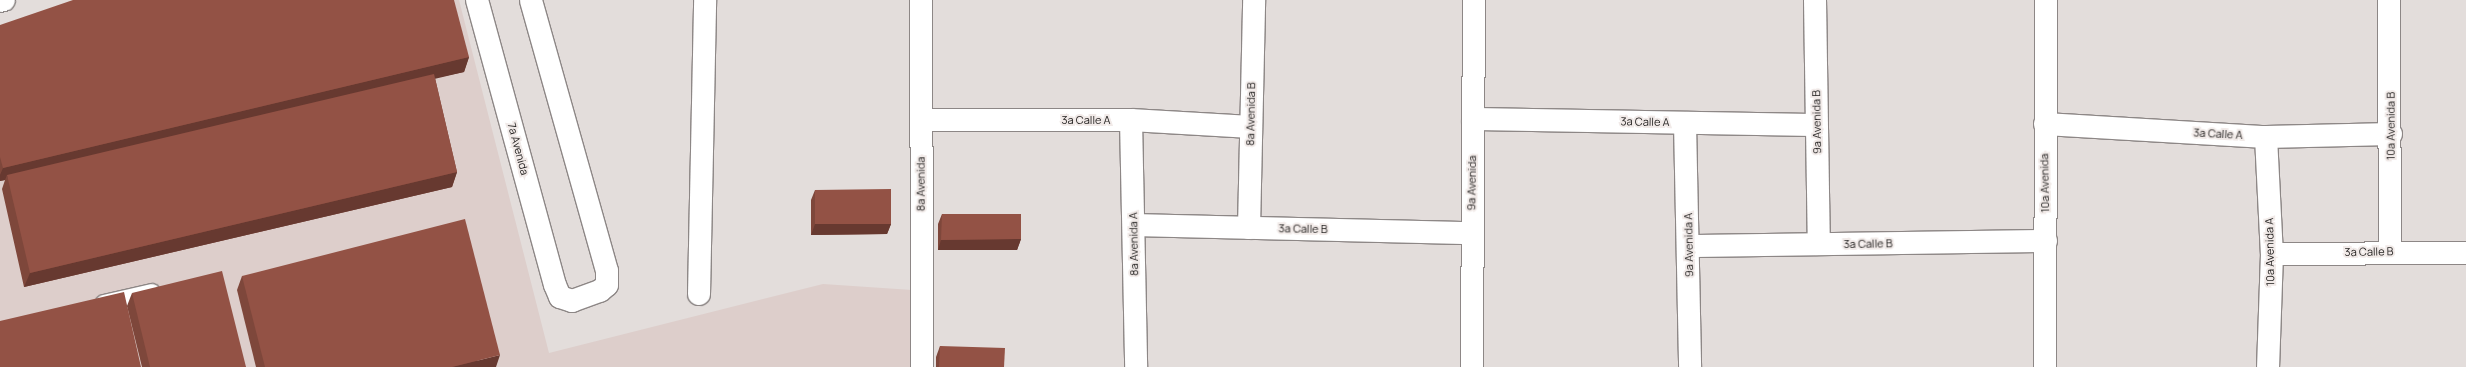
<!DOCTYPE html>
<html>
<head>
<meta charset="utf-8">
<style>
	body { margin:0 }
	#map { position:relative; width:2466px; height:367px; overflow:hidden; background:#e3dddb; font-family:Manrope,sans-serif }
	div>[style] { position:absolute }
	.built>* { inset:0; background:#ddcecb }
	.roads { filter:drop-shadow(1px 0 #8d8786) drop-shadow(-1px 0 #8d8786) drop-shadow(0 1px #8d8786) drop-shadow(0 -1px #8d8786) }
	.lane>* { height:16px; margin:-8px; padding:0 8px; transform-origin:8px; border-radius:8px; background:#fff }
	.street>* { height:22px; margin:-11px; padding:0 11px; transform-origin:11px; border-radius:11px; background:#fff }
	.wall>* { inset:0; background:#7e473b }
	.shaded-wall>* { inset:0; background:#673930 }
	.building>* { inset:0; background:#935245 }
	span { translate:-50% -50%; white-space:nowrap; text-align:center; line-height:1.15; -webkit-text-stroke:4px #f1eae8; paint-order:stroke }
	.street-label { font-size:11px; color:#1f1d1c }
</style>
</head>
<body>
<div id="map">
	<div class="built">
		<div style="clip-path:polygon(79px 0,459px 0,549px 353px,823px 284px,927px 291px,924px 367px,0 367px,0 27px)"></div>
	</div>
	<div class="roads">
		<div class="lane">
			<div style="left:104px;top:303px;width:49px;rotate:-12.9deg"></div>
		</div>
		<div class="street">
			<div style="left:477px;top:0;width:295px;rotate:74.7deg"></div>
			<div style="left:555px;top:285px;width:13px;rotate:67deg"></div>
			<div style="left:560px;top:297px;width:13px;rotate:18deg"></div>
			<div style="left:572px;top:301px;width:30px;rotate:-20deg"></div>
			<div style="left:600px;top:291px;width:9px;rotate:-41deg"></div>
			<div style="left:607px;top:285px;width:14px;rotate:-90deg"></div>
			<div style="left:607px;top:271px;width:281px;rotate:-105.7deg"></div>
			<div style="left:921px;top:0;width:367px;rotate:89.8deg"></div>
			<div style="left:1815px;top:0;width:244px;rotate:89.1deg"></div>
			<div style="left:2389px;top:0;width:252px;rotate:89.8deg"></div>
			<div style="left:0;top:1px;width:4px;rotate:-14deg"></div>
			<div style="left:1473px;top:119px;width:343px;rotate:1deg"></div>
			<div style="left:921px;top:120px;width:210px"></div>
			<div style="left:1131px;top:120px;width:120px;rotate:3.3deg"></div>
			<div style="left:1131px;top:120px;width:247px;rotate:88.8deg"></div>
			<div style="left:1685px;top:123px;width:244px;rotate:88.8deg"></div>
			<div style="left:2045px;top:124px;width:221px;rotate:3.4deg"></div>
			<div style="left:2266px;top:137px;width:125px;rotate:-1.4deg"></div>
			<div style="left:2266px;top:137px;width:117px;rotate:87.1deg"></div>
			<div style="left:2272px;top:254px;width:113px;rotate:92deg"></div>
			<div style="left:1134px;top:225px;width:338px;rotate:1.4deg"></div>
			<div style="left:1249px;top:228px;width:228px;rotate:-88.7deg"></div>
			<div style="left:1689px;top:246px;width:357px;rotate:-0.8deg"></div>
			<div style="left:2272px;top:254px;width:194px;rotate:-0.3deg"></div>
			<div style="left:699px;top:294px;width:294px;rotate:-88.8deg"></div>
			<div style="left:1472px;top:367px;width:367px;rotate:-89.7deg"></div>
			<div style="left:2045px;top:367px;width:367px;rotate:-89.8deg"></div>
		</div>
	</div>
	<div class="wall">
		<div style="clip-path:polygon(0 25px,469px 57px,464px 72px,435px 78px,457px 172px,452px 187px,24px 287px,2px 189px,5px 180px,0 181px)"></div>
		<div style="clip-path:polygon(815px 190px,891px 224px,887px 234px,811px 235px,811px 200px)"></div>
		<div style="clip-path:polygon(942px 214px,1021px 239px,1017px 250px,938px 250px,938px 224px)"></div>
		<div style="clip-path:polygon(242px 276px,496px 367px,256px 367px,237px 290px)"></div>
		<div style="clip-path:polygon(132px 293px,246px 367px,142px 367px,127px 306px)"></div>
		<div style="clip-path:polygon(940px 346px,1004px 367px,936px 367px,936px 357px)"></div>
	</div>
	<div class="shaded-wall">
		<div style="clip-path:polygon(469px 57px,464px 72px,8px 179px,7px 175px,5px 180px,0 181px,0 175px,3px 168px)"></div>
		<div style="clip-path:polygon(457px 172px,452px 187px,24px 287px,30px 273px)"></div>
		<div style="clip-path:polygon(815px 224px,891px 224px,887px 234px,811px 235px)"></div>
		<div style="clip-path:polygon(1021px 239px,1017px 250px,938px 250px,941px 240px)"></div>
		<div style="clip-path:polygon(500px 355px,496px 367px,452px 367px)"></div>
	</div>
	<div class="building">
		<div style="clip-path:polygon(73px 0,454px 0,469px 57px,3px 168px,0 157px,0 25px)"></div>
		<div style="clip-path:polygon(434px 74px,457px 172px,30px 273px,7px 175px)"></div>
		<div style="clip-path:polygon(891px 189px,891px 224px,815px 224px,815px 190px)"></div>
		<div style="clip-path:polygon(942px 214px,1021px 214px,1021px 239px,941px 240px)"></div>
		<div style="clip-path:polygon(465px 219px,500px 355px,452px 367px,265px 367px,242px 276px)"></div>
		<div style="clip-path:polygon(222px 271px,246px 367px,150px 367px,132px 293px)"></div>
		<div style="clip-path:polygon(124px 292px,141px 367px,0 367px,0 321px)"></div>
		<div style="clip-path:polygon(940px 346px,1005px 348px,1004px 367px,939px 367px)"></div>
	</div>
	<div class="street-label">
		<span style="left:1251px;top:114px;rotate:-89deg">8a Avenida B</span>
		<span style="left:1086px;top:120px">3a Calle A</span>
		<span style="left:1645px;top:122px;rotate:1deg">3a Calle A</span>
		<span style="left:1817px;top:122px;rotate:-91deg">9a Avenida B</span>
		<span style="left:2391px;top:126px;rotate:-90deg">10a Avenida B</span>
		<span style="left:2218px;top:134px;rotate:3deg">3a Calle A</span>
		<span style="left:518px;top:149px;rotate:75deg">7a Avenida</span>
		<span style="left:1472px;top:183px;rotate:-89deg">9a Avenida</span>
		<span style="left:2045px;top:183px;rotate:-91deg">10a Avenida</span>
		<span style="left:921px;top:184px;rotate:-90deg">8a Avenida</span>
		<span style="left:1303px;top:229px;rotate:1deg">3a Calle B</span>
		<span style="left:1134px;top:244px;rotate:-91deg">8a Avenida A</span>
		<span style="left:1868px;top:244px;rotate:-1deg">3a Calle B</span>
		<span style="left:1689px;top:245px;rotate:-91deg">9a Avenida A</span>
		<span style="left:2270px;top:252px;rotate:-91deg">10a Avenida A</span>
		<span style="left:2369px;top:252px;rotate:-1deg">3a Calle B</span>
	</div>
</div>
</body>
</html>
